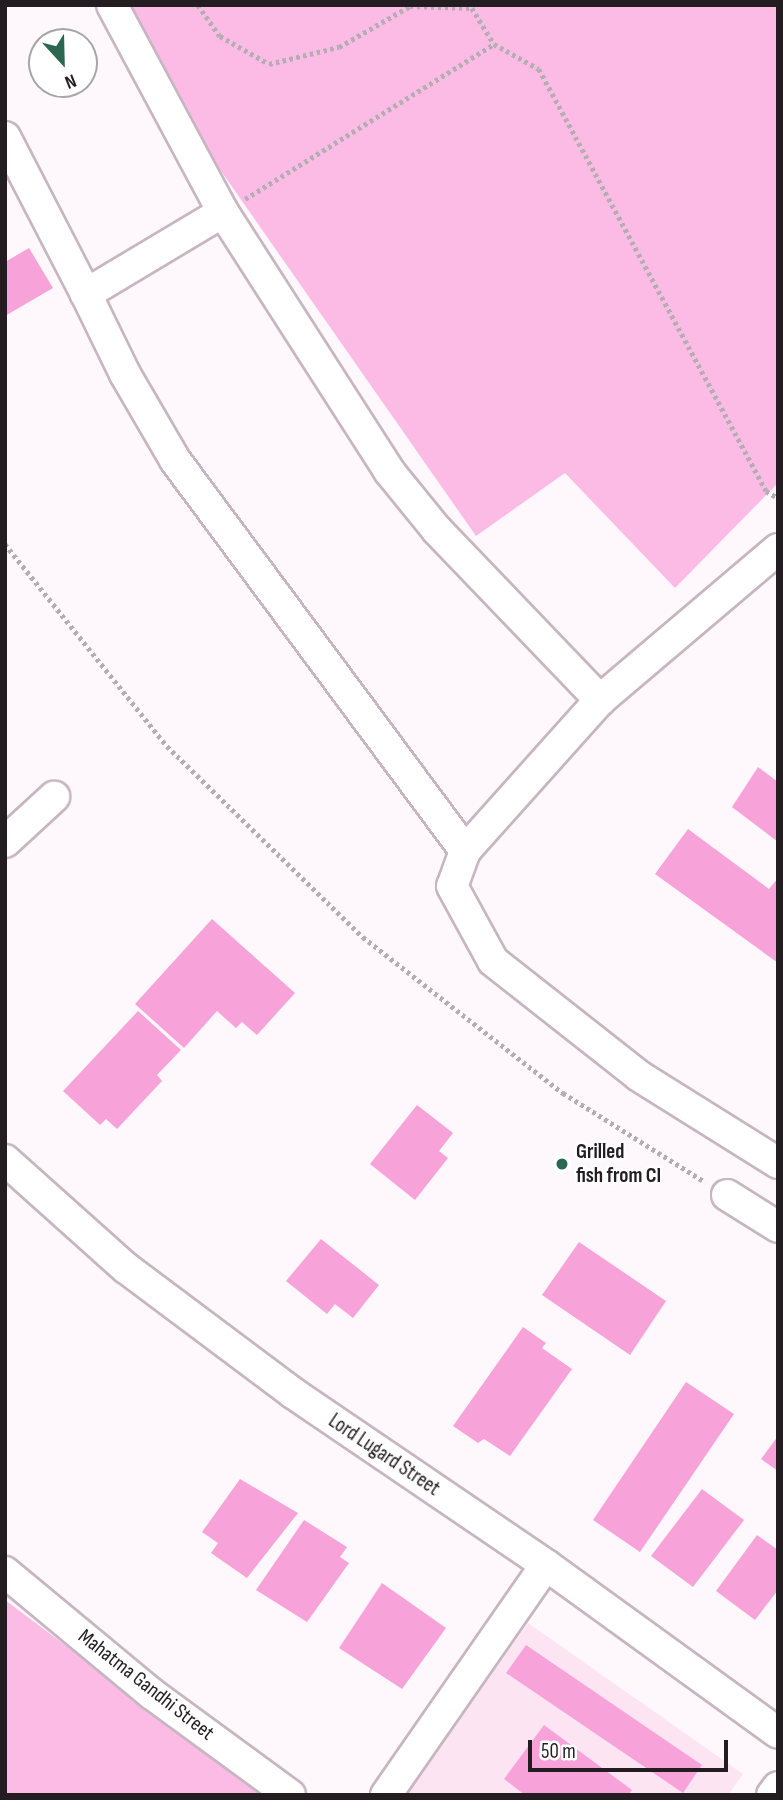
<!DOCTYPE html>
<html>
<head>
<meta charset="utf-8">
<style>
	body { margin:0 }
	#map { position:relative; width:783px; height:1800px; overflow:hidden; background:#fef7fb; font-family:"Sofia Sans Condensed",sans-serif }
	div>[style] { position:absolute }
	.built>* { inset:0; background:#fde4f3 }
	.green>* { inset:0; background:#fcbbe4 }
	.building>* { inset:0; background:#f7a3da }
	.path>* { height:4.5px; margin-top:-2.25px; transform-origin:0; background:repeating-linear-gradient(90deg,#b4adb1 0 3.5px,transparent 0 7px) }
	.roads { filter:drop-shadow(2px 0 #c7b6c1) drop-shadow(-2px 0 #c7b6c1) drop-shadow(0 2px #c7b6c1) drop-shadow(0 -2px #c7b6c1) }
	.minor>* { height:30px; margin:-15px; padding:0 15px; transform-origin:15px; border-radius:15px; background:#fff }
	.dots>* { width:19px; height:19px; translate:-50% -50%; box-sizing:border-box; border:4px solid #fff; border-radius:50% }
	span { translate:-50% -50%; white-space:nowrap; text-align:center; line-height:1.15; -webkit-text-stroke:5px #fff; paint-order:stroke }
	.poi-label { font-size:21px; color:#231d21; font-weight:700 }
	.left { translate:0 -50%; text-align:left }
	.street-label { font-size:21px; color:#231d21 }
	.frame { position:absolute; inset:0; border:7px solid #231d21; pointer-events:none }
	.north { position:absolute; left:28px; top:28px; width:70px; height:70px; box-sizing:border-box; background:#fff; border:2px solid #a7a5a6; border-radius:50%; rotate:158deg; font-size:19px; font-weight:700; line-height:28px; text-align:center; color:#231d21 }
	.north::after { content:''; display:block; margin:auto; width:24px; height:32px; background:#2c6751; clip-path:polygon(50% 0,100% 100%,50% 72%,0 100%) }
	.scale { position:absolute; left:528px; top:1740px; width:200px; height:32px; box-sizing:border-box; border:4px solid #231d21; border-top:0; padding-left:9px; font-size:21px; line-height:24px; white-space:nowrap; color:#231d21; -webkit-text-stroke:5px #fff; paint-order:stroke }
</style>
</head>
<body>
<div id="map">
	<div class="built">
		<div style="clip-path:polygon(528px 1623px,743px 1774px,728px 1795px,405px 1795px)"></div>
	</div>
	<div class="green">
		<div style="clip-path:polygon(105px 5px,778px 5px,778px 483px,675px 588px,565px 473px,476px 536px)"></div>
		<div style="clip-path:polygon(5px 1600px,265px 1795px,5px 1795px)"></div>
	</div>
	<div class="building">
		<div style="clip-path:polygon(29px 248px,53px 288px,5px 316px,5px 262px)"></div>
		<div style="clip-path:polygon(758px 767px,778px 782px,778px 842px,732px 807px)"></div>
		<div style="clip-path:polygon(688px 829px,769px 889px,778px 878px,778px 963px,655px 874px)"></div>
		<div style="clip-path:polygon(212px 919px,295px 993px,257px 1035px,242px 1022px,236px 1028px,217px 1011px,184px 1048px,135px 1004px)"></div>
		<div style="clip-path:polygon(138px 1011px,181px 1050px,157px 1075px,162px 1081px,117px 1129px,106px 1119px,100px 1125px,63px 1091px)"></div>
		<div style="clip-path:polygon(417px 1105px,453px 1133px,439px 1151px,448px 1158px,415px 1200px,370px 1164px)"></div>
		<div style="clip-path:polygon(321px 1239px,379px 1285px,353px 1318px,335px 1304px,327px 1314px,286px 1281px)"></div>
		<div style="clip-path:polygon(579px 1242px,666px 1301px,630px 1355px,542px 1295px)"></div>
		<div style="clip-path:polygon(523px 1327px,546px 1343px,542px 1348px,572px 1369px,510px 1456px,484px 1439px,478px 1443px,453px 1426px)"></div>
		<div style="clip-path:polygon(686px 1382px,734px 1414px,640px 1552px,593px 1520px)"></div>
		<div style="clip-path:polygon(778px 1436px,778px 1471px,761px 1459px)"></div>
		<div style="clip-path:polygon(240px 1479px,298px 1513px,247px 1578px,211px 1553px,218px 1543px,202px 1532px)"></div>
		<div style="clip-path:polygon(702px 1489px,744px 1520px,693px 1587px,651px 1556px)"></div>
		<div style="clip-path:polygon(304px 1520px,347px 1547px,340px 1557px,349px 1563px,307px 1622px,256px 1590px)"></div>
		<div style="clip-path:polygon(757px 1535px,778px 1550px,778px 1590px,755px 1620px,716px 1591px)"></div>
		<div style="clip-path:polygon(382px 1583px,446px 1628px,402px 1689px,339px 1648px)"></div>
		<div style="clip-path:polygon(526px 1645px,702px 1765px,683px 1793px,506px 1673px)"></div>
		<div style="clip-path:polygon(544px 1725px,632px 1790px,628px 1795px,525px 1795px,504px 1779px)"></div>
	</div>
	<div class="path">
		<div style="left:198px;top:5px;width:38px;rotate:55deg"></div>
		<div style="left:220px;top:36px;width:56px;rotate:29.7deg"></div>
		<div style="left:269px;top:64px;width:72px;rotate:-13.7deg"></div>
		<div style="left:339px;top:47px;width:82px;rotate:-30deg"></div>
		<div style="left:410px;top:6px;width:62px;rotate:1.8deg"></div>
		<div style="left:472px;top:8px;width:42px;rotate:58.6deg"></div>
		<div style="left:494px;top:44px;width:51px;rotate:29.1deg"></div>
		<div style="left:539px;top:69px;width:479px;rotate:61.7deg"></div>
		<div style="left:766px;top:491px;width:14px;rotate:30deg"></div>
		<div style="left:245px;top:199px;width:293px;rotate:-31.9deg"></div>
		<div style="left:5px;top:544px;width:259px;rotate:51.3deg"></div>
		<div style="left:167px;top:746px;width:274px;rotate:44.3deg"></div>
		<div style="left:363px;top:937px;width:254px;rotate:38deg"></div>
		<div style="left:563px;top:1093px;width:168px;rotate:32.1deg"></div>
	</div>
	<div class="roads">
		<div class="minor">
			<div style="left:112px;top:5px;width:235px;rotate:61.8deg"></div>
			<div style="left:223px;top:212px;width:308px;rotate:57.3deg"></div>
			<div style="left:389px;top:471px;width:76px;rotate:50.9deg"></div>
			<div style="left:437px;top:530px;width:236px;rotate:46.2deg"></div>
			<div style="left:5px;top:137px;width:177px;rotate:62.7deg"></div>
			<div style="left:223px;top:212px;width:160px;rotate:149.1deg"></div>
			<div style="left:86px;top:294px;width:89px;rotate:64deg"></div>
			<div style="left:125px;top:374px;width:99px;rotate:59.8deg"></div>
			<div style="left:175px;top:460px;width:487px;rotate:53.4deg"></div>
			<div style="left:778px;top:549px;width:233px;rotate:139.7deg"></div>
			<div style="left:600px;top:700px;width:203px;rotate:131.8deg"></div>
			<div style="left:465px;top:851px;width:37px;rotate:110deg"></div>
			<div style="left:452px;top:886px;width:85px;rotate:61.3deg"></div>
			<div style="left:493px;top:961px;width:186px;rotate:38.2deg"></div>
			<div style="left:639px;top:1076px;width:164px;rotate:32deg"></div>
			<div style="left:5px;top:842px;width:67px;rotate:-42.6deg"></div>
			<div style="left:5px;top:1160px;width:162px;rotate:41.8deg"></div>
			<div style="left:126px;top:1268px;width:209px;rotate:36.8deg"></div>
			<div style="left:293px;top:1393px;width:306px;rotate:34.2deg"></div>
			<div style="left:546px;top:1565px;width:286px;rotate:35.9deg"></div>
			<div style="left:727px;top:1195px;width:60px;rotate:32.1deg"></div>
			<div style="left:5px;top:1572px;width:191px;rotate:39.7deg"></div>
			<div style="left:152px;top:1694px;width:171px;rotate:36.2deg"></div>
			<div style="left:386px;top:1795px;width:280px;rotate:-55.2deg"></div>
			<div style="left:772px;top:1795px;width:10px;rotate:-53deg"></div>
		</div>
	</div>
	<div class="dots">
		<div style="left:562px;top:1164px;background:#2c6751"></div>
	</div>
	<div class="poi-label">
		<span class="left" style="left:576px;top:1164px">Grilled<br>fish from CI</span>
	</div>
	<div class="street-label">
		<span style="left:384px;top:1455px;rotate:34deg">Lord Lugard Street</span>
		<span style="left:146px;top:1685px;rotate:38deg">Mahatma Gandhi Street</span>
	</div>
	<div class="frame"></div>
	<div class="north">N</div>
	<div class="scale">50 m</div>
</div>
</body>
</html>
